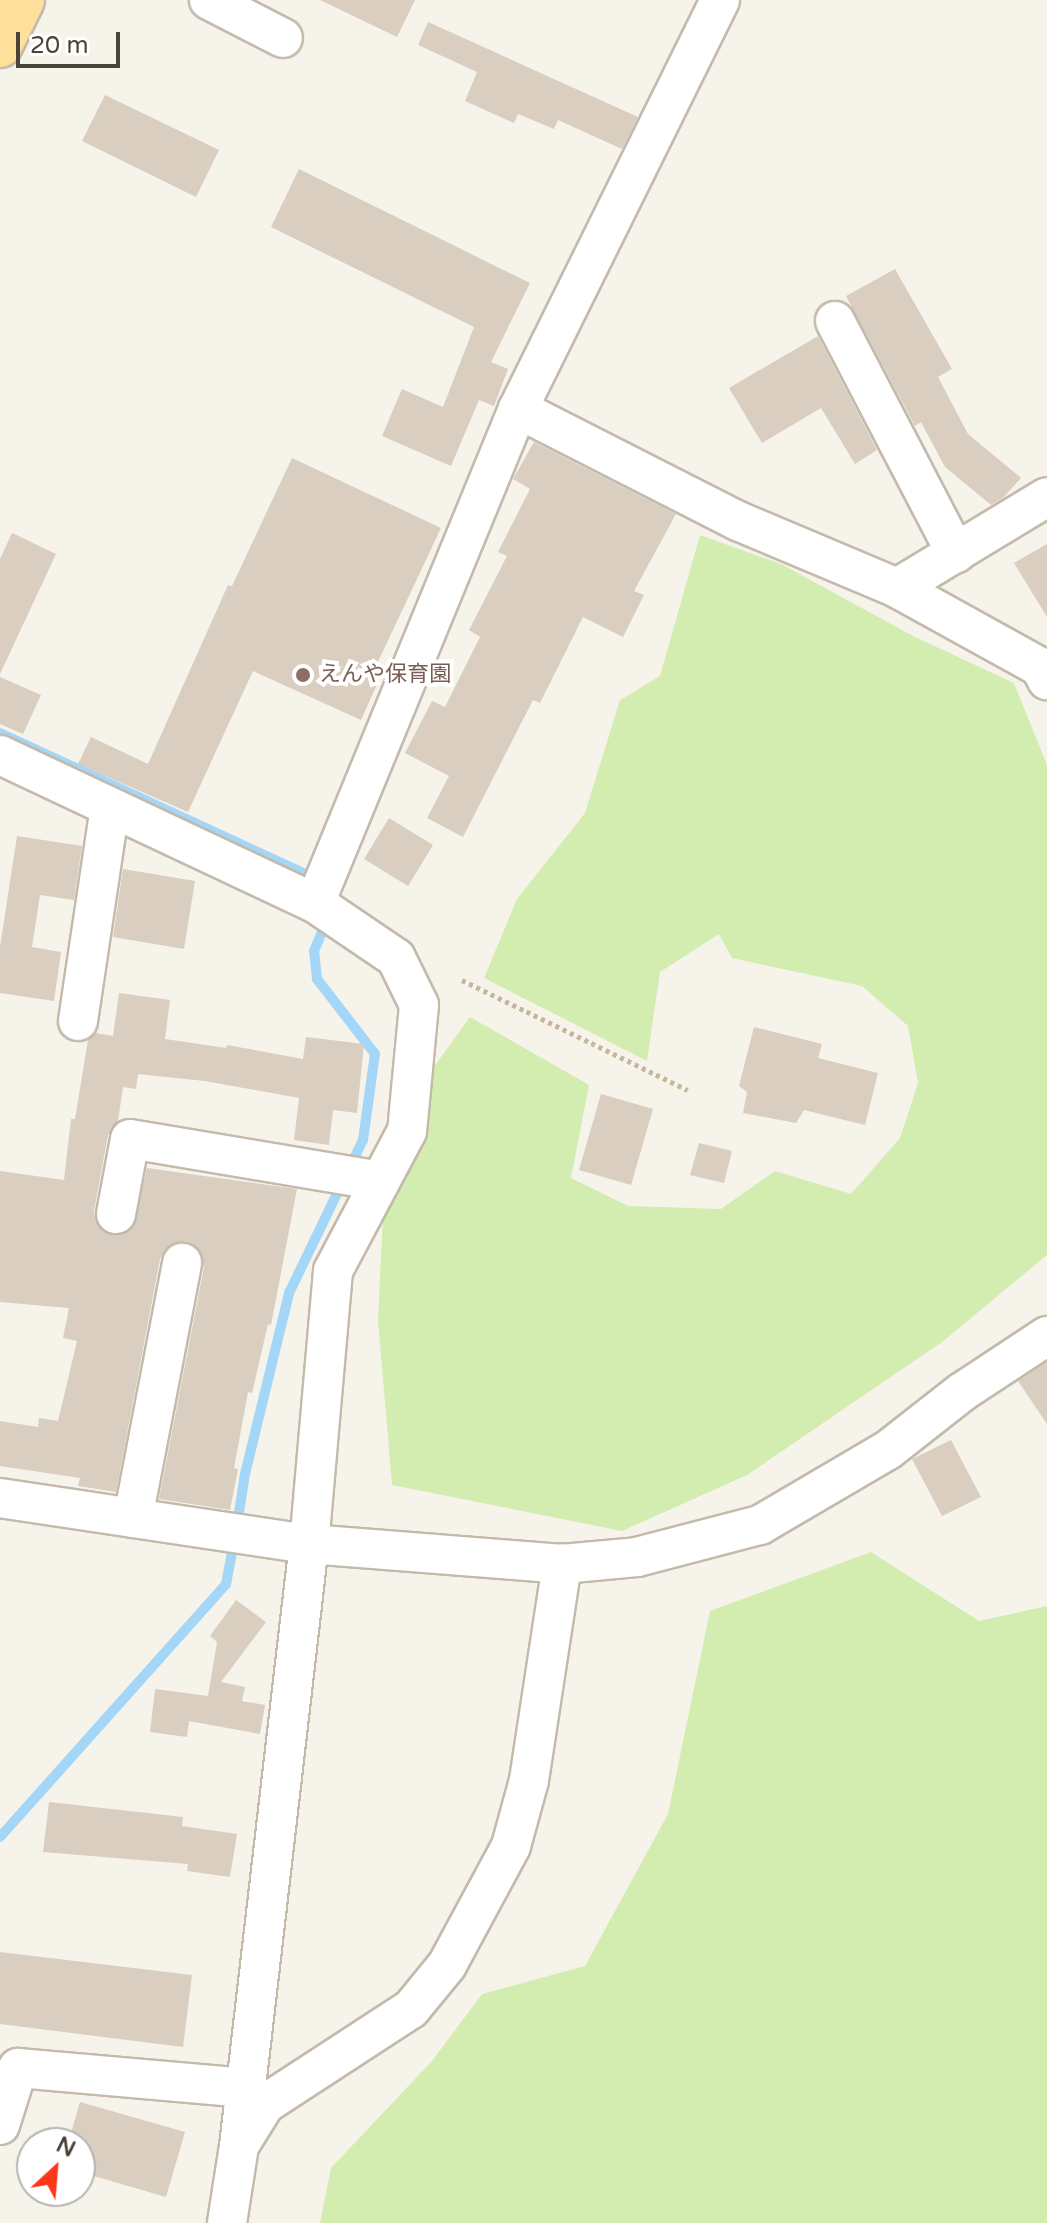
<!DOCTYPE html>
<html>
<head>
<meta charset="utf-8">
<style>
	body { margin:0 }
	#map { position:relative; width:1047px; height:2223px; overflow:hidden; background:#f6f3eb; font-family:"Varela Round","Noto Sans JP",sans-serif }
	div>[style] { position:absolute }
	.green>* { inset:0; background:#d3edb1 }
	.stream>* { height:10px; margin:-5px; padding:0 5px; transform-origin:5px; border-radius:5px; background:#a3d6f7 }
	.building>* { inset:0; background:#d9cebf }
	.path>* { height:5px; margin-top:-2.5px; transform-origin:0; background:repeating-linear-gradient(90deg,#c6b69c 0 4px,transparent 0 8px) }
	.roads { filter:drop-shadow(2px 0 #c3baac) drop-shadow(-2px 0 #c3baac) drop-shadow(0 2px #c3baac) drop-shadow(0 -2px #c3baac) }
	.minor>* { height:38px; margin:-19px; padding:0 19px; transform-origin:19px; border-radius:19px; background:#fff }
	.major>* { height:44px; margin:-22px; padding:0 22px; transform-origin:22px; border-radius:22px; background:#ffe09b }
	.dots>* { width:22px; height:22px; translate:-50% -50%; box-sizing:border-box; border:4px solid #fff; border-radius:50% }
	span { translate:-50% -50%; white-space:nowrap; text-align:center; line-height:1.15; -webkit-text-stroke:8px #fff; paint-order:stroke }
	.education-label { font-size:22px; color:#785e54 }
	.left { translate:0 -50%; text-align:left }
	.north { position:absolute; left:16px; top:2127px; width:80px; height:80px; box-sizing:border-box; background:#fff; border:2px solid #b7b4af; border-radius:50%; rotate:26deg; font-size:22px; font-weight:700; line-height:32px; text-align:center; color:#4c4337 }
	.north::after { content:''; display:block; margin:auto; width:28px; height:36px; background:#ff3619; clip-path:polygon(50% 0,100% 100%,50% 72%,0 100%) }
	.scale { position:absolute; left:16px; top:32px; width:104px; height:36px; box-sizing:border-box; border:4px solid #4c4337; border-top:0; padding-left:10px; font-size:24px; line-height:28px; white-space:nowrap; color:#4c4337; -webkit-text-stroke:6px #fff; paint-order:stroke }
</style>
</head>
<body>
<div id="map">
	<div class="green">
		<div style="clip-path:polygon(700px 535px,781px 564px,913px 636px,1014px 683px,1047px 765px,1047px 1255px,942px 1342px,747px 1475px,622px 1531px,392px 1485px,378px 1320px,383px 1215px,420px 1147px,428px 1075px,470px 1017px,589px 1085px,571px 1178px,628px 1206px,721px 1209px,775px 1171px,851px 1194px,900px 1138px,918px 1083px,908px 1026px,862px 986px,732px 958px,719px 934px,660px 972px,647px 1061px,484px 978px,517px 899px,585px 813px,620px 700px,660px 676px)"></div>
		<div style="clip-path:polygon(871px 1552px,979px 1621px,1047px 1606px,1047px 2223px,320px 2223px,331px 2168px,432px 2061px,482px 1994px,585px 1966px,668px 1814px,710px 1611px)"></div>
	</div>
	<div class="stream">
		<div style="left:0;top:733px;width:350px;rotate:24.8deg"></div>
		<div style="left:237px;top:1526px;width:53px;rotate:-81.3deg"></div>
		<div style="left:245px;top:1474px;width:186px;rotate:-76.3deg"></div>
		<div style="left:289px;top:1293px;width:170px;rotate:-64.2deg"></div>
		<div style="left:363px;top:1140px;width:87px;rotate:-82.1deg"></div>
		<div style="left:375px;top:1054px;width:95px;rotate:-127.7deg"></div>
		<div style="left:317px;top:979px;width:28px;rotate:-96deg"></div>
		<div style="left:314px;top:951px;width:33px;rotate:-67deg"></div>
		<div style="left:0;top:1837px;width:339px;rotate:-48.2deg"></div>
		<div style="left:226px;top:1584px;width:43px;rotate:-79.2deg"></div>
	</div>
	<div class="building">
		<div style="clip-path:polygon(320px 0,415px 0,397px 37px)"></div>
		<div style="clip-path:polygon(428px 22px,638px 117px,622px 149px,558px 120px,554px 129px,518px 114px,514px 123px,465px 101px,477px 72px,418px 45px)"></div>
		<div style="clip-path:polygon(105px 95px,219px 150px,196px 197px,82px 141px)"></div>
		<div style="clip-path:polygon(299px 169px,530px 283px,491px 362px,508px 369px,494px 406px,479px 400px,451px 466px,382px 436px,402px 389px,443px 407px,474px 327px,271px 227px)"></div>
		<div style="clip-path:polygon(895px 269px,952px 369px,938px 377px,968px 434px,1021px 478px,1004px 497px,991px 505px,945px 467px,921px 422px,915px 426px,846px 296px)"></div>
		<div style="clip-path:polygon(818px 336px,877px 450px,855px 464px,821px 408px,762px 443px,729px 388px)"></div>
		<div style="clip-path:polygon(534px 442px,676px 514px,634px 591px,644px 595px,623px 637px,583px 617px,540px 703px,533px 700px,463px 837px,427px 818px,449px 776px,405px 753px,432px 701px,445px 707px,480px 637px,469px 630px,507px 556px,498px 552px,530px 489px,513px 479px)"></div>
		<div style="clip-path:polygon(292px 458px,441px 528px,375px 668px,383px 671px,361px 720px,253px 671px,188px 812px,78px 764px,91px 737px,148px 764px,228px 585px,232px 586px)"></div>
		<div style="clip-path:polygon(12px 533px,56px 554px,0 674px,0 559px)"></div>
		<div style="clip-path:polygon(1047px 544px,1047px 617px,1014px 563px)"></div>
		<div style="clip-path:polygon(0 677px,41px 695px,23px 734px,0 724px)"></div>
		<div style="clip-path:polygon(389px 818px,433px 845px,408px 886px,364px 859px)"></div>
		<div style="clip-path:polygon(17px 836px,82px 846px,74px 900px,40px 895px,32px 947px,61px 952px,54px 1001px,0 993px,0 947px)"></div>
		<div style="clip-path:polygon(123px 869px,195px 881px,184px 949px,113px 937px)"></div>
		<div style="clip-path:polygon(119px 993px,170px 1000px,165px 1039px,226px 1048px,227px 1045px,303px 1059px,306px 1037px,364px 1044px,357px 1113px,333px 1110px,329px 1145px,294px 1140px,299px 1098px,205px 1081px,138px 1074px,136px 1089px,123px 1087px,118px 1121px,108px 1135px,94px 1211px,96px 1222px,111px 1235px,124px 1234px,133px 1228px,147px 1168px,297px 1189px,271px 1325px,268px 1324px,252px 1393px,248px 1392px,234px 1468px,238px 1469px,230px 1510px,159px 1499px,204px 1267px,197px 1247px,185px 1241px,166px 1248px,160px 1259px,116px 1492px,78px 1486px,80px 1478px,0 1466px,0 1421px,38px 1427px,39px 1418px,58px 1421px,77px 1341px,63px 1338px,69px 1308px,0 1302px,0 1171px,64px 1180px,71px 1119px,75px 1119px,88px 1040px,96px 1033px,113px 1036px)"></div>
		<div style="clip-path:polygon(754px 1027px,822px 1044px,818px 1058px,878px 1073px,865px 1125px,804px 1110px,796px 1123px,743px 1113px,747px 1092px,739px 1086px)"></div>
		<div style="clip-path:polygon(601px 1094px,653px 1109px,631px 1185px,579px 1170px)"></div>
		<div style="clip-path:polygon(699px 1143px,732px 1151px,724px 1183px,690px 1175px)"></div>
		<div style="clip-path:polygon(1047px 1362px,1047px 1424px,1018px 1381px)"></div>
		<div style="clip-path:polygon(951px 1440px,981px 1497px,942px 1516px,912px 1459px)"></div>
		<div style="clip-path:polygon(236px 1600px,266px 1622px,221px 1682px,245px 1687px,242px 1701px,265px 1705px,260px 1734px,189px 1721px,187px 1737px,150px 1732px,155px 1689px,208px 1696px,217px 1642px,210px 1636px)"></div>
		<div style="clip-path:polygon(49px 1802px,183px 1817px,182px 1826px,237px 1834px,230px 1877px,187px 1871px,188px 1864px,43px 1852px)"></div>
		<div style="clip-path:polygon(0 1952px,192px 1975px,183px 2047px,0 2024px)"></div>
		<div style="clip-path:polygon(80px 2102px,185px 2132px,166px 2197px,80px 2172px,80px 2143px,68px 2143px)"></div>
	</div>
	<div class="path">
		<div style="left:462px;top:980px;width:251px;rotate:26deg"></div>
	</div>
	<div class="roads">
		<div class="minor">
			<div style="left:209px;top:0;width:83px;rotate:27.2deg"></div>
			<div style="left:835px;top:321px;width:262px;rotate:62.5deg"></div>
			<div style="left:518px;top:409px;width:247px;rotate:27deg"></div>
			<div style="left:738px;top:521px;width:173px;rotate:22.8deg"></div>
			<div style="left:897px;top:588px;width:163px;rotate:28.9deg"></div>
			<div style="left:1040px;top:667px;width:15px;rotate:62deg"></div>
			<div style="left:897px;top:588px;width:175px;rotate:-31.2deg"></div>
			<div style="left:0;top:755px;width:348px;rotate:25.2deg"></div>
			<div style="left:315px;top:903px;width:98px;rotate:34.2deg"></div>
			<div style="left:396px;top:958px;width:52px;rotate:63.9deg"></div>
			<div style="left:419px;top:1005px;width:127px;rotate:95.4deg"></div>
			<div style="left:407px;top:1131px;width:158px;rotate:117.9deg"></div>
			<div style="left:333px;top:1271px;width:274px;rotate:95deg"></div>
			<div style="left:309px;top:1544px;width:606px;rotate:96.63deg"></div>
			<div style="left:239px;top:2146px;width:78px;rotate:98.9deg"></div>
			<div style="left:315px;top:903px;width:534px;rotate:-67.66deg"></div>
			<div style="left:518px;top:409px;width:456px;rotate:-63.7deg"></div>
			<div style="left:78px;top:1021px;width:216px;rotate:-81.5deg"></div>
			<div style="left:116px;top:1214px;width:76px;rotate:-79.4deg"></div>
			<div style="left:130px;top:1139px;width:254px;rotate:9.5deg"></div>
			<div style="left:0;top:1498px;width:312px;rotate:8.5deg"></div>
			<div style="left:309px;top:1544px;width:254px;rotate:4.5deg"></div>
			<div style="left:562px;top:1564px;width:75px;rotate:-5.3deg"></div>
			<div style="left:637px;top:1557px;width:127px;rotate:-14.6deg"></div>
			<div style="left:760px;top:1525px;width:148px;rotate:-30.4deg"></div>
			<div style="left:888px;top:1450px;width:94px;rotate:-38.1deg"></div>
			<div style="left:962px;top:1392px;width:102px;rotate:-33.4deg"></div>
			<div style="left:133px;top:1518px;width:260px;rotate:-79.1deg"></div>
			<div style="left:0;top:2125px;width:60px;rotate:-72.5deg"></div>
			<div style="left:18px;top:2068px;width:229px;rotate:5deg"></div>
			<div style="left:242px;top:2141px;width:44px;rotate:-58.1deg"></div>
			<div style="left:265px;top:2104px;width:174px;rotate:-33.1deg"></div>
			<div style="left:411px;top:2009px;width:57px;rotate:-50.7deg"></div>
			<div style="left:447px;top:1965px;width:135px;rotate:-61.7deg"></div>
			<div style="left:511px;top:1846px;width:68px;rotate:-74.7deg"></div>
			<div style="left:529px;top:1780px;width:219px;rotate:-81.3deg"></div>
		</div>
		<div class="major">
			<div style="left:0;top:45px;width:50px;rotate:-63.9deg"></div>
		</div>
	</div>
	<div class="dots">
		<div style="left:303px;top:675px;background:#8d6e63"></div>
	</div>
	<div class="education-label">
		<span class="left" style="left:319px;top:675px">えんや保育園</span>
	</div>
	<div class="north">N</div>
	<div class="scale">20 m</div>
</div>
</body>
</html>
